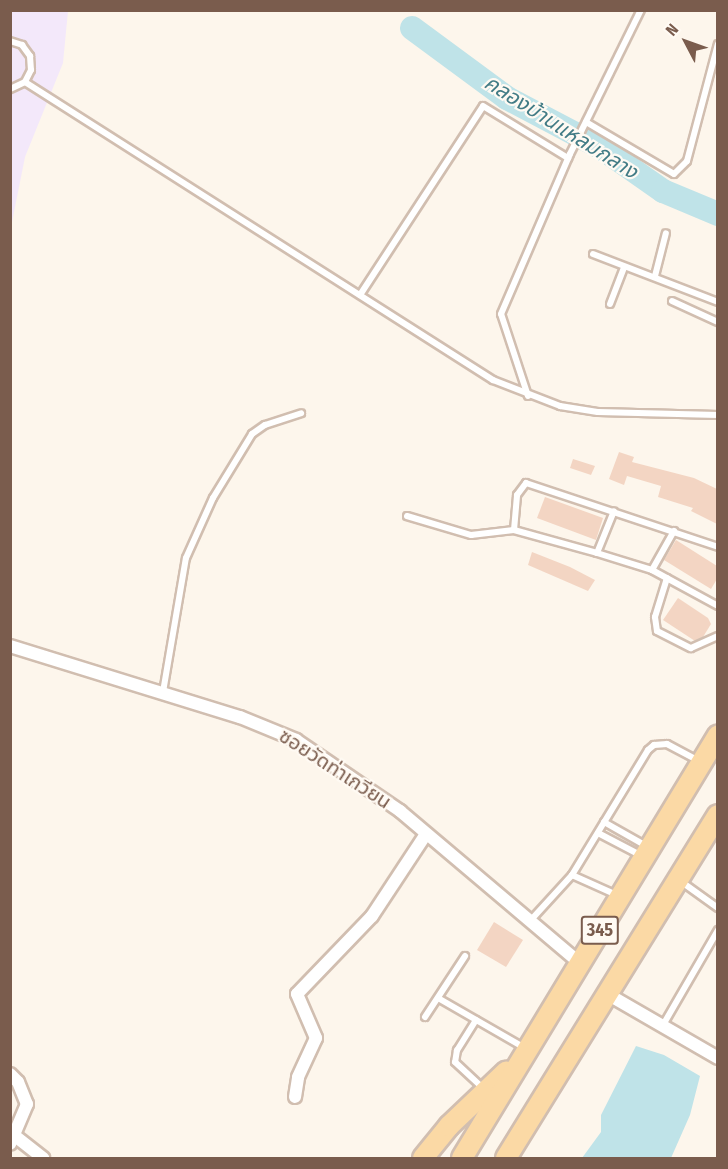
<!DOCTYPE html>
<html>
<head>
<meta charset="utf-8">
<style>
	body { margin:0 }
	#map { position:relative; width:728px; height:1169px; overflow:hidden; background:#fdf6ec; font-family:"Fira Sans Condensed","Noto Sans Thai",sans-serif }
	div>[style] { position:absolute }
	.education>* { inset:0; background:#f3e8fa }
	.water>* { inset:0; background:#bfe3e8 }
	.river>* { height:24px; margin:-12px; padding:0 12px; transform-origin:12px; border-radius:12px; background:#bfe3e8 }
	.building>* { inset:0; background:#f3d5c3 }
	.roads { filter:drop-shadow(2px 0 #d1beb0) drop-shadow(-2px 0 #d1beb0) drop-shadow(0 2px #d1beb0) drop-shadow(0 -2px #d1beb0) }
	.lane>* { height:6px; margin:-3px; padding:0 3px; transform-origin:3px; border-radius:3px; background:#fff }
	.street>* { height:12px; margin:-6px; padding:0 6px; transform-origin:6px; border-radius:6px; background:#fff }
	.primary>* { height:20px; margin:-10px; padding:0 10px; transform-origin:10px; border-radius:10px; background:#fbd9a5 }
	span { translate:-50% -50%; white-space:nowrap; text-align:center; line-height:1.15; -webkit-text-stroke:4.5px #fffaf3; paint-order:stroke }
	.shield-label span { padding:2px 4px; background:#fffaf3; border:2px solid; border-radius:4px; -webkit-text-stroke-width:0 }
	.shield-label { font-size:18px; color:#7a5c4d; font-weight:700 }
	.street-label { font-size:20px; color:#7a5c4d }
	.water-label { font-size:21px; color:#437c86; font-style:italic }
	.frame { position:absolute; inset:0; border:12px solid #7a5c4d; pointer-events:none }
	.north { position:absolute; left:656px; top:12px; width:60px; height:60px; -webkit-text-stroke:4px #fffaf3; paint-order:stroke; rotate:311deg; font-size:16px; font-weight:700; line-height:24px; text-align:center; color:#7a5c4d }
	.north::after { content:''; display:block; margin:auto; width:21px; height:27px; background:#7a5c4d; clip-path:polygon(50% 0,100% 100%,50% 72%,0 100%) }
</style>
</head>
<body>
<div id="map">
	<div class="education">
		<div style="clip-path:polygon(11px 11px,68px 11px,63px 63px,25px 157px,11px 227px)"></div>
	</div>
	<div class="water">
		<div style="clip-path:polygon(636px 1046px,664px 1055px,700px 1076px,690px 1115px,671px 1158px,582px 1158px,601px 1132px,601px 1115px)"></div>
	</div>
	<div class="river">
		<div style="left:412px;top:28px;width:118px;rotate:36.4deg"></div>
		<div style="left:507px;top:98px;width:105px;rotate:27.8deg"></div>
		<div style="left:600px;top:147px;width:77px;rotate:34.9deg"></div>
		<div style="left:663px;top:191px;width:60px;rotate:22.7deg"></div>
	</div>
	<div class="building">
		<div style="clip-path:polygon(619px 452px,634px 457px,632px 462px,694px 478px,717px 489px,717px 524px,691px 511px,693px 508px,658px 497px,661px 486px,627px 476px,624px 485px,609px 479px)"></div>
		<div style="clip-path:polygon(573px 459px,595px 466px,591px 475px,570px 468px)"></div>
		<div style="clip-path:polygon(545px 497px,603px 518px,596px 540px,537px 518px)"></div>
		<div style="clip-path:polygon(676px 540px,717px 566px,717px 579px,711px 589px,664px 560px)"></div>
		<div style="clip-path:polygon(532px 552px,570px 567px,595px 580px,588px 591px,528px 565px)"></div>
		<div style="clip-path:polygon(678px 598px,708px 618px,711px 624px,703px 637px,695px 641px,663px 620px)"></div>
		<div style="clip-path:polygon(494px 922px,523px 940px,506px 967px,477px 950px)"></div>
	</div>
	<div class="roads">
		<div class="lane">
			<div style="left:10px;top:41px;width:13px;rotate:18deg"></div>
			<div style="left:22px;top:45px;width:14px;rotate:54deg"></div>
			<div style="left:30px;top:56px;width:14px;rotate:86deg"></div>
			<div style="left:31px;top:70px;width:13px;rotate:117deg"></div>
			<div style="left:25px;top:82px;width:17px;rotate:155deg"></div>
			<div style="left:25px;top:82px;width:555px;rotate:32.49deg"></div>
			<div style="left:493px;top:380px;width:72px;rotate:21.2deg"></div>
			<div style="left:560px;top:406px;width:38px;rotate:9deg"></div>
			<div style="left:598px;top:412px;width:120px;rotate:1.4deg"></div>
			<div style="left:586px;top:122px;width:102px;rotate:30.6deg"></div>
			<div style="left:674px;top:174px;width:18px;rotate:-45deg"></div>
			<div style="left:687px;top:161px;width:121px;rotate:-75.2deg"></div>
			<div style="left:593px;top:254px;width:134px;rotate:21deg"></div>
			<div style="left:655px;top:276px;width:44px;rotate:-75.7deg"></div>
			<div style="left:360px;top:295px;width:225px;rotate:-56.9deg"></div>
			<div style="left:483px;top:106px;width:100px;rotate:31.5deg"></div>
			<div style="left:672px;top:301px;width:51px;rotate:24.5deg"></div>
			<div style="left:610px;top:304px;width:39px;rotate:-69deg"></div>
			<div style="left:528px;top:396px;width:86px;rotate:-108.2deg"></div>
			<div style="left:501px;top:314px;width:174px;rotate:-66.7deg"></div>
			<div style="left:570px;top:154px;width:161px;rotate:-63.8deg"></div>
			<div style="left:407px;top:516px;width:67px;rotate:16.5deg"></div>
			<div style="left:471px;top:535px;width:43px;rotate:-6.6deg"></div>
			<div style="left:514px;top:530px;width:86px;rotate:15.5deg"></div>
			<div style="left:597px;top:553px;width:58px;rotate:17.2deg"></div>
			<div style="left:652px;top:570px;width:75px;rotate:28.6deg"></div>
			<div style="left:514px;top:530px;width:35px;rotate:-85deg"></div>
			<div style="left:517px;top:495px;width:15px;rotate:-53deg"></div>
			<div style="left:526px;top:483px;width:202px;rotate:18.4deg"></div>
			<div style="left:597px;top:553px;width:45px;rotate:-68deg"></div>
			<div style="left:652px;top:570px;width:45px;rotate:-60.6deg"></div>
			<div style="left:667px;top:578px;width:41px;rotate:107.1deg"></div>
			<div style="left:655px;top:617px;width:14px;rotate:82deg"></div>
			<div style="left:657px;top:631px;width:38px;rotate:27deg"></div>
			<div style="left:691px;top:648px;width:30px;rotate:-24deg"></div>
			<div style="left:163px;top:692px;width:136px;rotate:-80.3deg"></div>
			<div style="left:186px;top:558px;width:66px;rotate:-65.8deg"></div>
			<div style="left:213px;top:498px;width:75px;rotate:-58.6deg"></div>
			<div style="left:252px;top:434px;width:16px;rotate:-35deg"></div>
			<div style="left:265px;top:425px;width:38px;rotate:-18deg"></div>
			<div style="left:604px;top:822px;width:51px;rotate:29.6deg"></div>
			<div style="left:598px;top:833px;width:47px;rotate:27.6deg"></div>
			<div style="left:572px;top:875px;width:49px;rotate:24deg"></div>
			<div style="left:679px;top:880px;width:48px;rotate:35.7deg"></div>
			<div style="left:530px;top:921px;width:62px;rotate:-47.6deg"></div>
			<div style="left:572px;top:875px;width:146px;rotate:-58.7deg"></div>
			<div style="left:648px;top:750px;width:8px;rotate:-40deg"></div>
			<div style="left:654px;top:745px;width:13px;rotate:-4deg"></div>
			<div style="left:667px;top:744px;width:36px;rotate:28deg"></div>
			<div style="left:438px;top:998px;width:100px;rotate:29.9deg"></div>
			<div style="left:425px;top:1017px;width:73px;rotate:-56.7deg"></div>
			<div style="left:476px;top:1020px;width:36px;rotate:122deg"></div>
			<div style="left:457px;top:1050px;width:12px;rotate:99deg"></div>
			<div style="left:455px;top:1062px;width:38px;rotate:43deg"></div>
			<div style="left:663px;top:1025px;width:110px;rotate:-59.9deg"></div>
		</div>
		<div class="street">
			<div style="left:10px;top:646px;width:241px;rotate:17.2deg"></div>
			<div style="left:240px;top:717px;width:61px;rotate:22.3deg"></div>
			<div style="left:296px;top:740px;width:126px;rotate:34.3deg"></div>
			<div style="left:400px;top:811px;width:236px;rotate:40.2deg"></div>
			<div style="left:609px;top:995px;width:126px;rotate:30deg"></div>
			<div style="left:10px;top:1074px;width:11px;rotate:45deg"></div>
			<div style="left:18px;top:1082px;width:24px;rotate:68deg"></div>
			<div style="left:27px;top:1104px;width:43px;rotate:113deg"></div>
			<div style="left:295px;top:1097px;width:20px;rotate:-81deg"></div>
			<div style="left:298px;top:1077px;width:43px;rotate:-65.2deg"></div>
			<div style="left:316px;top:1038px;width:48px;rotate:-113.4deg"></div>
			<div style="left:297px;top:994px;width:108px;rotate:-46.1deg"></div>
			<div style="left:372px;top:916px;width:98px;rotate:-56.6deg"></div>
			<div style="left:15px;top:1136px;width:36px;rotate:38deg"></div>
		</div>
		<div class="primary">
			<div style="left:423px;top:1158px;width:41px;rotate:-50.9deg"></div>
			<div style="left:449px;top:1126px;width:79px;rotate:-43.5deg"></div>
			<div style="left:462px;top:1158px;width:494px;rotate:-58.8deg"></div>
			<div style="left:506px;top:1158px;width:403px;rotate:-58.3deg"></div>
		</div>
	</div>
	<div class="shield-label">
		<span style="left:600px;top:930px">345</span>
	</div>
	<div class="street-label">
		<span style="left:335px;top:769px;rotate:33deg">ซอยวัดท่าเกวียน</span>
	</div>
	<div class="water-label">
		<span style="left:561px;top:127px;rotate:32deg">คลองบ้านแหลมกลาง</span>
	</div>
	<div class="frame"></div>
	<div class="north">N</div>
</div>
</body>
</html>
